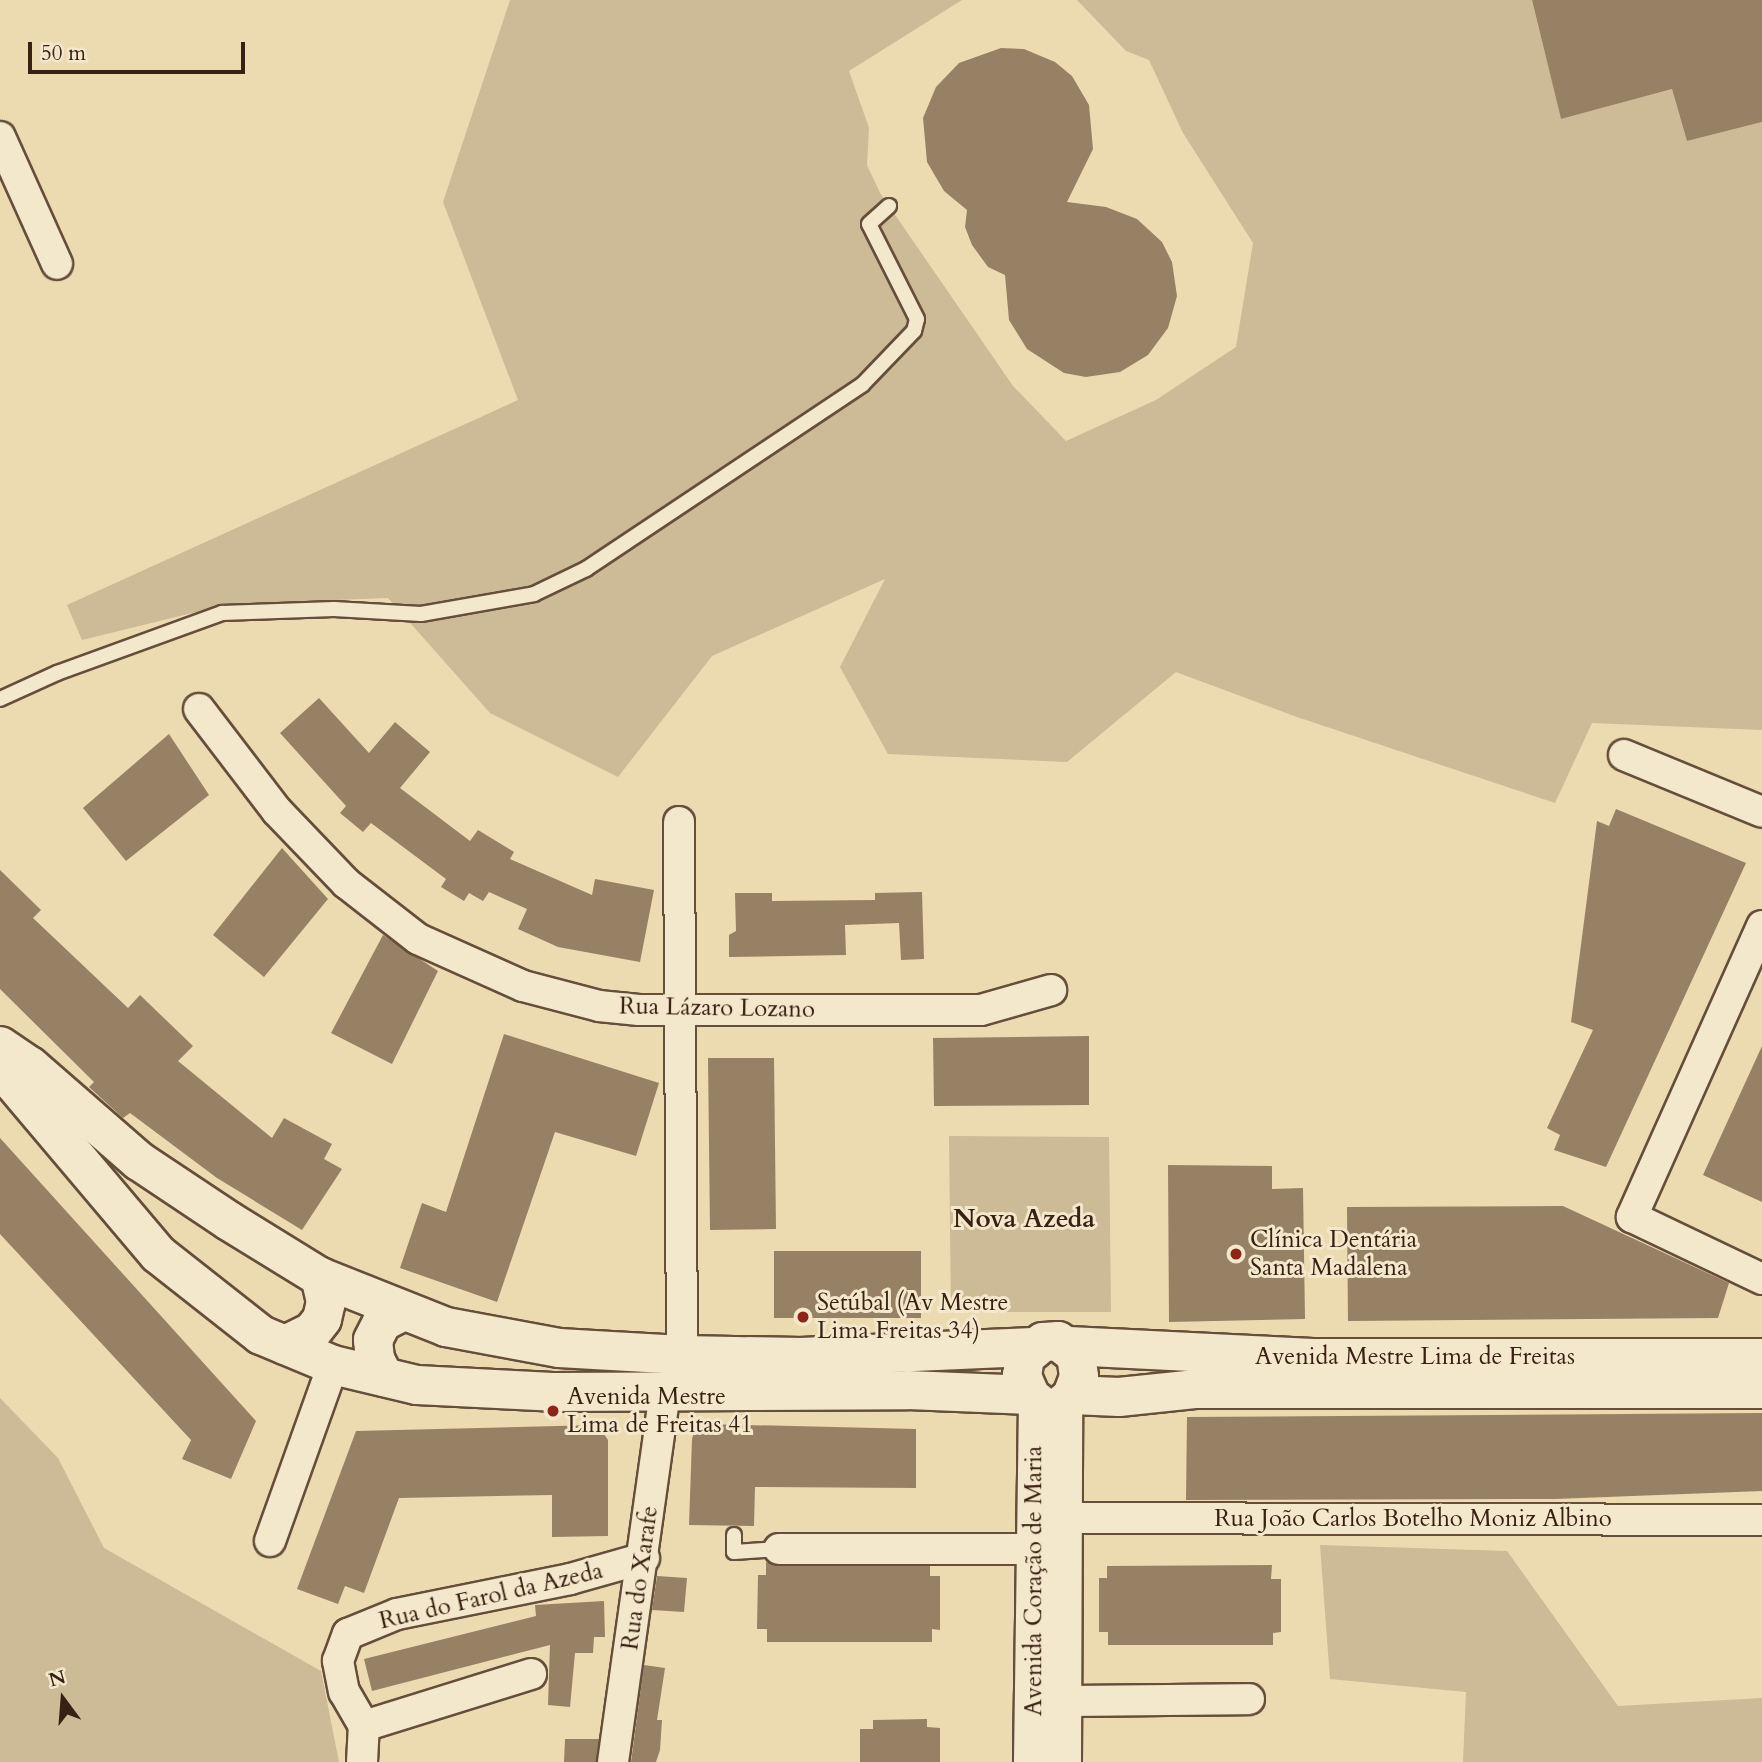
<!DOCTYPE html>
<html>
<head>
<meta charset="utf-8">
<style>
	body { margin:0 }
	#map { position:relative; width:1762px; height:1762px; overflow:hidden; background:#ecdab1; font-family:Cardo,serif }
	div>[style] { position:absolute }
	.green>* { inset:0; background:#cdba96 }
	.building>* { inset:0; background:#968165 }
	.roads { filter:drop-shadow(2px 0 #654e3a) drop-shadow(-2px 0 #654e3a) drop-shadow(0 2px #654e3a) drop-shadow(0 -2px #654e3a) }
	.service>* { height:14px; margin:-7px; padding:0 7px; transform-origin:7px; border-radius:7px; background:#f3e7cc }
	.minor>* { height:30px; margin:-15px; padding:0 15px; transform-origin:15px; border-radius:15px; background:#f3e7cc }
	.tertiary>* { height:37px; margin:-18.5px; padding:0 18.5px; transform-origin:18.5px; border-radius:18.5px; background:#f3e7cc }
	.secondary>* { height:38px; margin:-19px; padding:0 19px; transform-origin:19px; border-radius:19px; background:#f3e7cc }
	.dots>* { width:19px; height:19px; translate:-50% -50%; box-sizing:border-box; border:4px solid #f3e7cc; border-radius:50% }
	span { translate:-50% -50%; white-space:nowrap; text-align:center; line-height:1.15; -webkit-text-stroke:6px #f3e7cc; paint-order:stroke }
	.street-label { font-size:24px; color:#382012 }
	.poi-label { font-size:24px; color:#382012 }
	.left { translate:0 -50%; text-align:left }
	.neighbourhood-label { font-size:26px; color:#382012; font-weight:700 }
	.north { position:absolute; left:28px; top:1664px; width:70px; height:70px; -webkit-text-stroke:5px #f3e7cc; paint-order:stroke; rotate:344deg; font-size:19px; font-weight:700; line-height:28px; text-align:center; color:#382012 }
	.north::after { content:''; display:block; margin:auto; width:24px; height:32px; background:#382012; clip-path:polygon(50% 0,100% 100%,50% 72%,0 100%) }
	.scale { position:absolute; left:28px; top:42px; width:217px; height:32px; box-sizing:border-box; border:4px solid #382012; border-top:0; padding-left:9px; font-size:21px; line-height:24px; white-space:nowrap; color:#382012; -webkit-text-stroke:5px #f3e7cc; paint-order:stroke }
</style>
</head>
<body>
<div id="map">
	<div class="green">
		<div style="clip-path:polygon(510px 0,962px 0,849px 71px,869px 128px,867px 165px,880px 193px,1013px 386px,1066px 441px,1156px 400px,1236px 347px,1253px 243px,1183px 133px,1149px 60px,1126px 51px,1077px 0,1532px 0,1561px 119px,1672px 89px,1687px 141px,1762px 122px,1762px 730px,1592px 723px,1555px 803px,1297px 717px,1176px 672px,1067px 762px,888px 754px,840px 667px,885px 579px,712px 656px,618px 777px,490px 713px,388px 598px,229px 604px,82px 640px,67px 605px,518px 400px,443px 202px)"></div>
		<div style="clip-path:polygon(949px 1136px,1109px 1137px,1111px 1312px,951px 1312px)"></div>
		<div style="clip-path:polygon(0 1398px,58px 1458px,104px 1548px,321px 1671px,339px 1762px,0 1762px)"></div>
		<div style="clip-path:polygon(1320px 1545px,1507px 1551px,1618px 1706px,1762px 1698px,1762px 1762px,1463px 1762px,1466px 1692px,1330px 1679px)"></div>
	</div>
	<div class="building">
		<div style="clip-path:polygon(1532px 0,1762px 0,1762px 122px,1687px 141px,1672px 89px,1561px 119px)"></div>
		<div style="clip-path:polygon(1001px 48px,1024px 49px,1055px 62px,1072px 76px,1089px 105px,1093px 149px,1067px 202px,1106px 207px,1137px 219px,1162px 242px,1172px 262px,1177px 296px,1168px 328px,1148px 355px,1120px 372px,1086px 377px,1064px 373px,1027px 349px,1009px 320px,1005px 275px,988px 267px,972px 245px,965px 227px,967px 210px,944px 191px,927px 162px,923px 118px,936px 87px,959px 63px)"></div>
		<div style="clip-path:polygon(319px 698px,369px 753px,395px 722px,430px 752px,400px 788px,470px 841px,478px 830px,514px 852px,510px 859px,592px 895px,595px 879px,654px 890px,640px 962px,558px 947px,518px 929px,527px 909px,489px 892px,483px 901px,469px 893px,464px 901px,441px 887px,446px 879px,371px 823px,363px 832px,340px 813px,346px 806px,280px 733px)"></div>
		<div style="clip-path:polygon(169px 734px,209px 795px,126px 861px,83px 808px)"></div>
		<div style="clip-path:polygon(1616px 809px,1746px 863px,1606px 1167px,1554px 1150px,1560px 1135px,1547px 1128px,1593px 1030px,1571px 1022px,1597px 821px,1609px 826px)"></div>
		<div style="clip-path:polygon(282px 848px,328px 899px,264px 977px,213px 935px)"></div>
		<div style="clip-path:polygon(0 870px,41px 910px,33px 918px,128px 1008px,140px 995px,193px 1046px,178px 1061px,272px 1138px,284px 1118px,332px 1144px,324px 1159px,342px 1169px,302px 1230px,217px 1178px,130px 1113px,123px 1118px,89px 1087px,94px 1082px,0 989px)"></div>
		<div style="clip-path:polygon(922px 892px,924px 959px,901px 960px,899px 923px,845px 925px,846px 955px,729px 957px,729px 935px,736px 931px,735px 893px,772px 893px,772px 901px,875px 900px,875px 893px)"></div>
		<div style="clip-path:polygon(383px 935px,438px 971px,392px 1064px,331px 1033px)"></div>
		<div style="clip-path:polygon(504px 1034px,659px 1083px,636px 1156px,555px 1132px,497px 1302px,400px 1268px,422px 1203px,446px 1212px)"></div>
		<div style="clip-path:polygon(1089px 1036px,1089px 1105px,934px 1106px,933px 1038px)"></div>
		<div style="clip-path:polygon(1762px 1046px,1762px 1202px,1703px 1175px)"></div>
		<div style="clip-path:polygon(708px 1058px,774px 1058px,776px 1229px,710px 1230px)"></div>
		<div style="clip-path:polygon(0 1138px,256px 1421px,231px 1479px,182px 1459px,191px 1440px,0 1234px)"></div>
		<div style="clip-path:polygon(1168px 1165px,1272px 1166px,1272px 1189px,1303px 1188px,1305px 1319px,1169px 1322px)"></div>
		<div style="clip-path:polygon(1563px 1206px,1729px 1283px,1718px 1318px,1348px 1321px,1347px 1207px)"></div>
		<div style="clip-path:polygon(774px 1251px,921px 1251px,921px 1318px,774px 1318px)"></div>
		<div style="clip-path:polygon(1762px 1413px,1762px 1491px,1555px 1499px,1186px 1500px,1187px 1417px)"></div>
		<div style="clip-path:polygon(705px 1424px,916px 1429px,916px 1488px,755px 1487px,754px 1526px,689px 1525px,692px 1439px,695px 1429px)"></div>
		<div style="clip-path:polygon(598px 1425px,608px 1440px,608px 1536px,552px 1537px,552px 1495px,399px 1498px,364px 1593px,345px 1586px,338px 1604px,297px 1589px,356px 1431px)"></div>
		<div style="clip-path:polygon(766px 1562px,779px 1566px,930px 1566px,930px 1576px,940px 1576px,940px 1630px,932px 1629px,932px 1642px,767px 1642px,767px 1629px,757px 1629px,758px 1575px,766px 1575px)"></div>
		<div style="clip-path:polygon(1272px 1565px,1271px 1579px,1281px 1579px,1281px 1632px,1273px 1633px,1273px 1645px,1108px 1645px,1108px 1632px,1099px 1632px,1099px 1578px,1107px 1578px,1107px 1566px)"></div>
		<div style="clip-path:polygon(657px 1576px,687px 1578px,684px 1612px,652px 1610px)"></div>
		<div style="clip-path:polygon(604px 1601px,605px 1637px,594px 1637px,593px 1653px,575px 1653px,570px 1707px,548px 1705px,550px 1645px,372px 1691px,364px 1659px,536px 1616px,535px 1605px)"></div>
		<div style="clip-path:polygon(644px 1665px,665px 1668px,657px 1720px,662px 1720px,660px 1750px,656px 1762px,631px 1762px)"></div>
		<div style="clip-path:polygon(927px 1719px,927px 1727px,940px 1728px,940px 1762px,860px 1762px,860px 1729px,873px 1729px,873px 1720px)"></div>
		<div style="clip-path:polygon(565px 1739px,599px 1739px,596px 1762px,564px 1762px)"></div>
	</div>
	<div class="roads">
		<div class="service">
			<div style="left:0;top:699px;width:63px;rotate:-24.5deg"></div>
			<div style="left:57px;top:673px;width:176px;rotate:-20deg"></div>
			<div style="left:222px;top:613px;width:112px;rotate:-2deg"></div>
			<div style="left:334px;top:609px;width:87px;rotate:3.3deg"></div>
			<div style="left:421px;top:614px;width:115px;rotate:-10deg"></div>
			<div style="left:534px;top:594px;width:58px;rotate:-25.7deg"></div>
			<div style="left:586px;top:569px;width:332px;rotate:-33.7deg"></div>
			<div style="left:862px;top:385px;width:75px;rotate:-46.1deg"></div>
			<div style="left:914px;top:331px;width:12px;rotate:-76deg"></div>
			<div style="left:917px;top:319px;width:106px;rotate:-116.8deg"></div>
			<div style="left:869px;top:224px;width:27px;rotate:-42deg"></div>
			<div style="left:734px;top:1535px;width:17px;rotate:90deg"></div>
			<div style="left:734px;top:1552px;width:45px;rotate:-3.8deg"></div>
		</div>
		<div class="minor">
			<div style="left:0;top:137px;width:139px;rotate:65.8deg"></div>
			<div style="left:199px;top:709px;width:128px;rotate:52.6deg"></div>
			<div style="left:277px;top:811px;width:100px;rotate:46.2deg"></div>
			<div style="left:346px;top:883px;width:91px;rotate:37.9deg"></div>
			<div style="left:418px;top:939px;width:115px;rotate:24.1deg"></div>
			<div style="left:523px;top:986px;width:79px;rotate:14.7deg"></div>
			<div style="left:599px;top:1006px;width:40px;rotate:5.7deg"></div>
			<div style="left:639px;top:1010px;width:342px"></div>
			<div style="left:981px;top:1010px;width:73px;rotate:-15.9deg"></div>
			<div style="left:1624px;top:755px;width:149px;rotate:22.4deg"></div>
			<div style="left:679px;top:822px;width:533px;rotate:89.68deg"></div>
			<div style="left:1762px;top:926px;width:319px;rotate:114.1deg"></div>
			<div style="left:1632px;top:1217px;width:144px;rotate:25.5deg"></div>
			<div style="left:1063px;top:1518px;width:699px;rotate:0.16deg"></div>
			<div style="left:270px;top:1541px;width:187px;rotate:-70.3deg"></div>
			<div style="left:779px;top:1549px;width:254px"></div>
			<div style="left:1062px;top:1701px;width:187px;rotate:-0.6deg"></div>
			<div style="left:364px;top:1726px;width:175px;rotate:-17.3deg"></div>
			<div style="left:362px;top:1762px;width:36px;rotate:-87deg"></div>
			<div style="left:364px;top:1726px;width:39px;rotate:-120deg"></div>
			<div style="left:344px;top:1692px;width:32px;rotate:-101deg"></div>
			<div style="left:338px;top:1661px;width:29px;rotate:-70deg"></div>
			<div style="left:348px;top:1634px;width:53px;rotate:-22.2deg"></div>
			<div style="left:397px;top:1614px;width:177px;rotate:-11.4deg"></div>
			<div style="left:570px;top:1579px;width:77px;rotate:-15.8deg"></div>
			<div style="left:613px;top:1762px;width:373px;rotate:-82deg"></div>
		</div>
		<div class="tertiary">
			<div style="left:1030px;top:1395px;width:9px;rotate:41deg"></div>
			<div style="left:1037px;top:1401px;width:361px;rotate:90.8deg"></div>
			<div style="left:1062px;top:1762px;width:360px;rotate:-89.8deg"></div>
			<div style="left:1063px;top:1402px;width:11px;rotate:-38deg"></div>
		</div>
		<div class="secondary">
			<div style="left:0;top:1046px;width:36px;rotate:34deg"></div>
			<div style="left:30px;top:1066px;width:145px;rotate:41.1deg"></div>
			<div style="left:139px;top:1161px;width:108px;rotate:33.7deg"></div>
			<div style="left:229px;top:1221px;width:107px;rotate:31.6deg"></div>
			<div style="left:320px;top:1277px;width:136px;rotate:21.6deg"></div>
			<div style="left:446px;top:1327px;width:115px;rotate:10.5deg"></div>
			<div style="left:559px;top:1348px;width:123px;rotate:3.3deg"></div>
			<div style="left:682px;top:1355px;width:120px;rotate:1deg"></div>
			<div style="left:802px;top:1357px;width:230px;rotate:-2.5deg"></div>
			<div style="left:0;top:1067px;width:245px;rotate:49.8deg"></div>
			<div style="left:158px;top:1254px;width:131px;rotate:38.2deg"></div>
			<div style="left:261px;top:1335px;width:78px;rotate:22.6deg"></div>
			<div style="left:333px;top:1365px;width:86px;rotate:13.4deg"></div>
			<div style="left:417px;top:1385px;width:136px;rotate:2.9deg"></div>
			<div style="left:553px;top:1392px;width:355px;rotate:-0.3deg"></div>
			<div style="left:908px;top:1390px;width:122px;rotate:2.3deg"></div>
			<div style="left:1030px;top:1395px;width:21px;rotate:-113deg"></div>
			<div style="left:1022px;top:1376px;width:19px;rotate:-81deg"></div>
			<div style="left:1025px;top:1357px;width:23px;rotate:-40deg"></div>
			<div style="left:1043px;top:1342px;width:15px;rotate:-4deg"></div>
			<div style="left:1058px;top:1341px;width:23px;rotate:38deg"></div>
			<div style="left:1076px;top:1355px;width:22px;rotate:82deg"></div>
			<div style="left:1079px;top:1377px;width:19px;rotate:111deg"></div>
			<div style="left:285px;top:1345px;width:30px;rotate:-26deg"></div>
			<div style="left:312px;top:1332px;width:16px;rotate:-52deg"></div>
			<div style="left:322px;top:1319px;width:17px;rotate:-77deg"></div>
			<div style="left:326px;top:1302px;width:26px;rotate:-103deg"></div>
			<div style="left:1069px;top:1346px;width:249px;rotate:2.8deg"></div>
			<div style="left:1318px;top:1358px;width:444px"></div>
			<div style="left:384px;top:1377px;width:20px;rotate:-117deg"></div>
			<div style="left:375px;top:1359px;width:19px;rotate:-96deg"></div>
			<div style="left:373px;top:1340px;width:20px;rotate:-63deg"></div>
			<div style="left:382px;top:1322px;width:22px;rotate:-27deg"></div>
			<div style="left:1072px;top:1395px;width:47px;rotate:2.4deg"></div>
			<div style="left:1119px;top:1397px;width:76px;rotate:-6deg"></div>
			<div style="left:1195px;top:1389px;width:567px"></div>
		</div>
	</div>
	<div class="dots">
		<div style="left:1236px;top:1254px;background:#8f2418"></div>
		<div style="left:803px;top:1317px;background:#8f2418"></div>
		<div style="left:553px;top:1411px;background:#8f2418"></div>
	</div>
	<div class="street-label">
		<span style="left:717px;top:1008px;rotate:1deg">Rua Lázaro Lozano</span>
		<span style="left:1415px;top:1357px">Avenida Mestre Lima de Freitas</span>
		<span style="left:1413px;top:1519px">Rua João Carlos Botelho Moniz Albino</span>
		<span style="left:640px;top:1578px;rotate:-82deg">Rua do Xarafe</span>
		<span style="left:1034px;top:1581px;rotate:-90deg">Avenida Coração de Maria</span>
		<span style="left:491px;top:1596px;rotate:-13deg">Rua do Farol da Azeda</span>
	</div>
	<div class="poi-label">
		<span class="left" style="left:1250px;top:1254px">Clínica Dentária<br>Santa Madalena</span>
		<span class="left" style="left:817px;top:1317px">Setúbal (Av Mestre<br>Lima Freitas 34)</span>
		<span class="left" style="left:567px;top:1411px">Avenida Mestre<br>Lima de Freitas 41</span>
	</div>
	<div class="neighbourhood-label">
		<span style="left:1024px;top:1219px">Nova Azeda</span>
	</div>
	<div class="north">N</div>
	<div class="scale">50 m</div>
</div>
</body>
</html>
